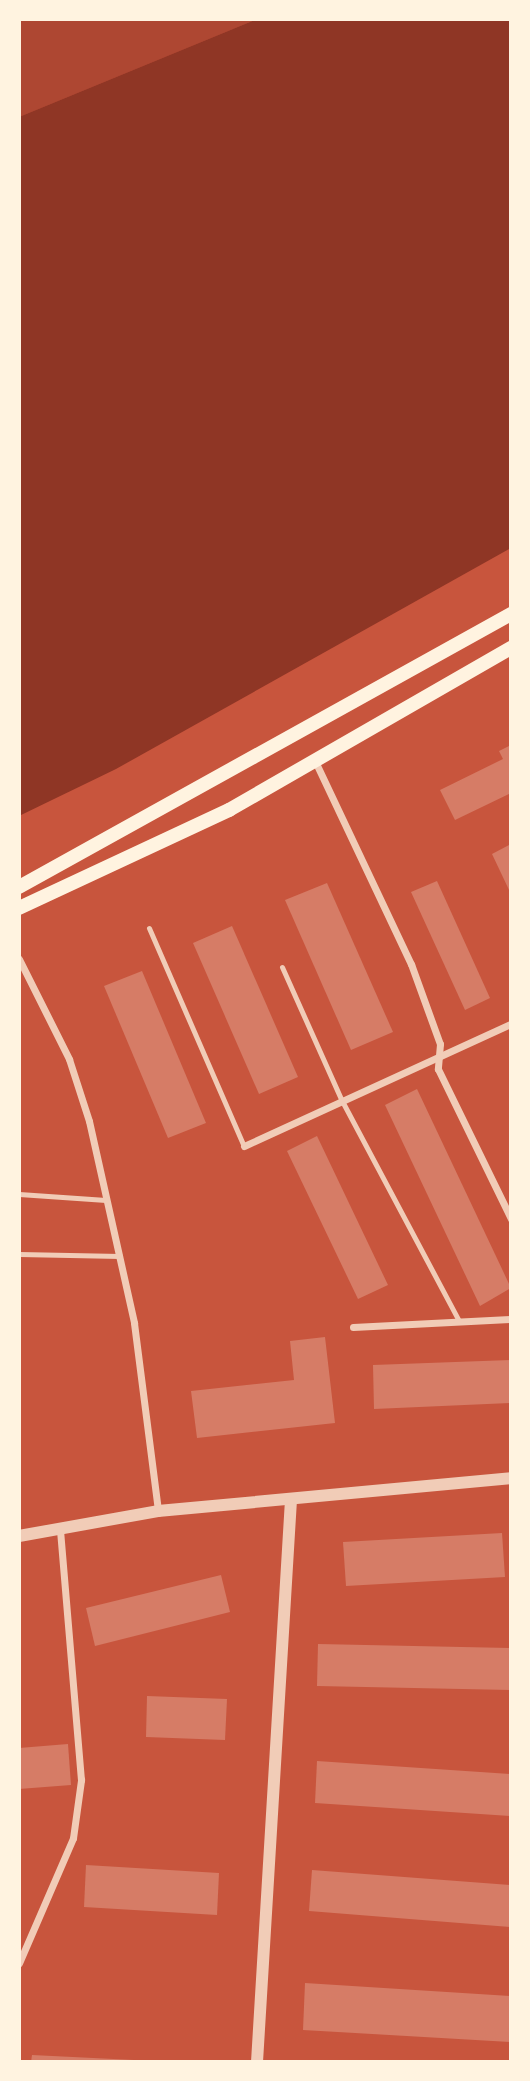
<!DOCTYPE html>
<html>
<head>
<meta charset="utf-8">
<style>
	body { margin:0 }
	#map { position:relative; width:530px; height:2081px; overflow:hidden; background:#c8553d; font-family:Cabin,sans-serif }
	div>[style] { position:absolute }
	.green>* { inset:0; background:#ae4732 }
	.water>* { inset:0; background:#8f3625 }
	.building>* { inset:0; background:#d67c66 }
	.service>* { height:5px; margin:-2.5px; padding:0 2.5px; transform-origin:2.5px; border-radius:2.5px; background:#f1ccb7 }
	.minor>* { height:7px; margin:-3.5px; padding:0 3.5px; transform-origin:3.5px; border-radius:3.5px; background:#f1ccb7 }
	.tertiary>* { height:12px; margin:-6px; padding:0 6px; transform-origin:6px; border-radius:6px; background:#f1ccb7 }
	.secondary>* { height:14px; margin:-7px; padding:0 7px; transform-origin:7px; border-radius:7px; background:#fff3e0 }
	span { translate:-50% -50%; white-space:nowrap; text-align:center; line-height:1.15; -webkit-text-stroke:6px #fff3e0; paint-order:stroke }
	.frame { position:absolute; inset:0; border:21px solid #fff3e0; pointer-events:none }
</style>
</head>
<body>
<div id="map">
	<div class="green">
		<div style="clip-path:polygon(19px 19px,257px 19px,19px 117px)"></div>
	</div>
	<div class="water">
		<div style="clip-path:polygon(257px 19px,511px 19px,511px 548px,116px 769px,19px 816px,19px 117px)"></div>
	</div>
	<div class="building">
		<div style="clip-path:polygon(511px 745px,511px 793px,455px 820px,440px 790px,503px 759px,499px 751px)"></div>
		<div style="clip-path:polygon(511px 844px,511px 894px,492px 854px)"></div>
		<div style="clip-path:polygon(437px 881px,490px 998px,465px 1010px,411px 892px)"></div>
		<div style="clip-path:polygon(327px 883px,393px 1032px,351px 1050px,285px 900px)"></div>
		<div style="clip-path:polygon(232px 926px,298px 1077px,259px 1094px,193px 943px)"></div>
		<div style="clip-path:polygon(142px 971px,206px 1123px,168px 1138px,104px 986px)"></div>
		<div style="clip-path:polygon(417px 1089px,511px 1288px,480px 1306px,385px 1105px)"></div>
		<div style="clip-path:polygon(317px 1136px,388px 1285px,358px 1299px,287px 1151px)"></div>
		<div style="clip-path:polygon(325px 1337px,335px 1423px,197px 1438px,191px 1391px,294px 1380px,290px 1341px)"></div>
		<div style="clip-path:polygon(511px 1360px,511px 1403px,374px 1409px,373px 1365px)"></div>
		<div style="clip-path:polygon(502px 1533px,505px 1577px,346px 1586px,343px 1542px)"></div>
		<div style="clip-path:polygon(221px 1575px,230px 1612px,95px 1646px,86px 1608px)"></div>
		<div style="clip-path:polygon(318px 1644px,511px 1648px,511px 1690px,317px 1686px)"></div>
		<div style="clip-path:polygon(147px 1696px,227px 1699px,225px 1740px,146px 1737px)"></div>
		<div style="clip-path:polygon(68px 1744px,71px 1785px,19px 1789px,19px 1748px)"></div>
		<div style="clip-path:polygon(317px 1761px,511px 1774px,511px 1816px,315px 1803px)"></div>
		<div style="clip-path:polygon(86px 1865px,219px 1873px,217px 1915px,84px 1907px)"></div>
		<div style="clip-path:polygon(312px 1870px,511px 1885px,511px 1927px,309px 1911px)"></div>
		<div style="clip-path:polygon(305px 1983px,511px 1996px,511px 2042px,303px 2030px)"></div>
		<div style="clip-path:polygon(32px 2055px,134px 2060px,134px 2062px,31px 2062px)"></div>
	</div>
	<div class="service">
		<div style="left:149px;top:928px;width:238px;rotate:66.5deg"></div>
		<div style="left:282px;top:967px;width:145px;rotate:65.9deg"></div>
		<div style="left:341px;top:1099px;width:251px;rotate:62deg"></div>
		<div style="left:19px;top:1194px;width:87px;rotate:3.9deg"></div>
		<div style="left:19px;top:1254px;width:101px;rotate:1.1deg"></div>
	</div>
	<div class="minor">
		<div style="left:315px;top:761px;width:225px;rotate:64.7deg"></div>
		<div style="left:411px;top:964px;width:85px;rotate:70.1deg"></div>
		<div style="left:440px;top:1044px;width:25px;rotate:95deg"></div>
		<div style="left:438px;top:1069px;width:167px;rotate:64deg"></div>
		<div style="left:19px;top:959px;width:112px;rotate:63.4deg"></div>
		<div style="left:69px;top:1059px;width:65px;rotate:72.1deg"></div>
		<div style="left:89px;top:1121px;width:207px;rotate:77.4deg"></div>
		<div style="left:134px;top:1323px;width:190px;rotate:82.7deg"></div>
		<div style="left:244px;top:1146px;width:294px;rotate:-24.6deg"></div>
		<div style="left:353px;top:1327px;width:158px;rotate:-2.9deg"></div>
		<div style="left:19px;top:1963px;width:136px;rotate:-66.6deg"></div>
		<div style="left:73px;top:1838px;width:59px;rotate:-82.1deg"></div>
		<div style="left:81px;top:1780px;width:252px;rotate:-94.8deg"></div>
	</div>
	<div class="tertiary">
		<div style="left:19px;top:1536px;width:141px;rotate:-10.2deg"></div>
		<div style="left:158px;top:1511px;width:355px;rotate:-5.3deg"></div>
		<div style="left:257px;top:2062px;width:563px;rotate:-86.54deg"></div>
	</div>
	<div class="secondary">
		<div style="left:19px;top:887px;width:563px;rotate:-29.02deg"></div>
		<div style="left:19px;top:908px;width:232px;rotate:-25deg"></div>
		<div style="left:229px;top:810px;width:325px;rotate:-29.9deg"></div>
	</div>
	<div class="frame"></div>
</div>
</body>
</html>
